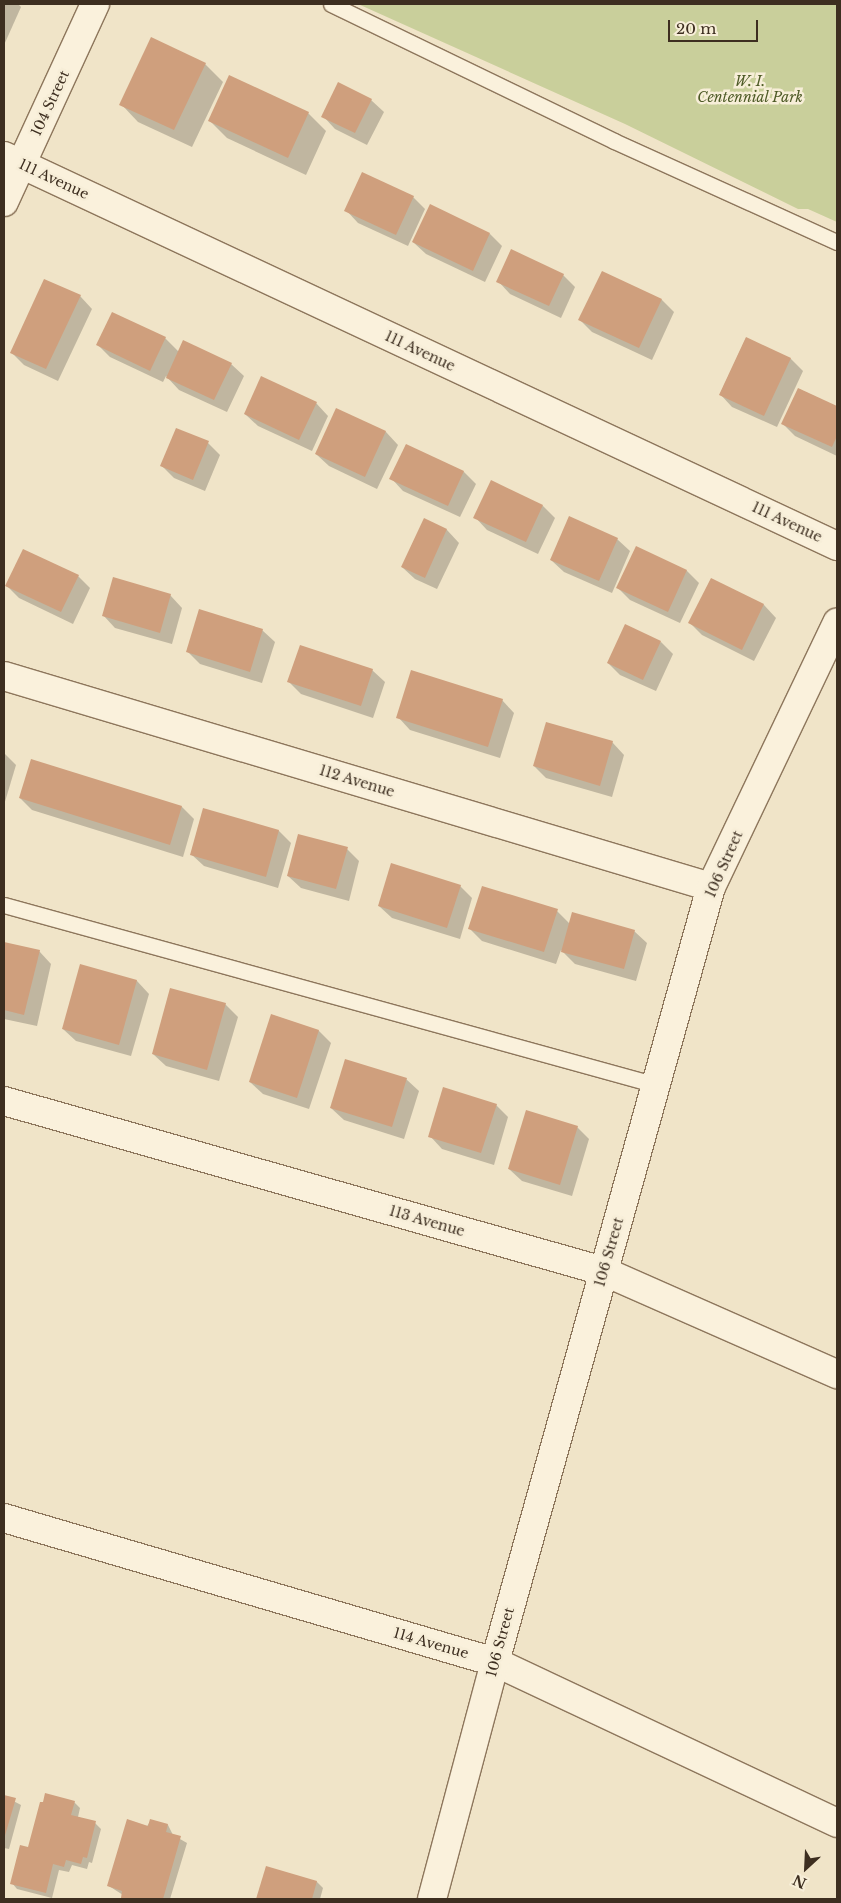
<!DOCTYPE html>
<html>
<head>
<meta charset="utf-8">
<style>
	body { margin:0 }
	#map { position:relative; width:841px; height:1903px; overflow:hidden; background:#f0e4c8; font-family:"Libre Baskerville",serif }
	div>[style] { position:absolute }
	.green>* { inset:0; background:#c9cf9b }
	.shadow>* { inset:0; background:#0003 }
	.building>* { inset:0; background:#cf9f7d }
	.roads { filter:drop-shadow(1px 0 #8d765c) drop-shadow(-1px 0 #8d765c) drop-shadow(0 1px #8d765c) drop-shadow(0 -1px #8d765c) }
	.service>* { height:15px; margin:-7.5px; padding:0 7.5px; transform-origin:7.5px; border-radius:7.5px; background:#faf1dc }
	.minor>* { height:28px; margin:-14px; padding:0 14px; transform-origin:14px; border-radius:14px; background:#faf1dc }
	span { translate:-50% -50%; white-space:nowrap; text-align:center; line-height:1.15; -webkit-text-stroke:5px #f7eed8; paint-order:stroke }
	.park-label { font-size:14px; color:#4d5a26; font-style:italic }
	.street-label { font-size:14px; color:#3d2e20 }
	.frame { position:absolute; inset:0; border:5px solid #3d2e20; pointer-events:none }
	.north { position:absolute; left:781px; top:1843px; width:50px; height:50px; -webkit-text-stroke:4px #f7eed8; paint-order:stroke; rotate:205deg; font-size:14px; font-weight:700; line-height:20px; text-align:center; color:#3d2e20 }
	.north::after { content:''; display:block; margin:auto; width:18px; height:22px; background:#3d2e20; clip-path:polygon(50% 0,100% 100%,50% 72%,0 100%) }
	.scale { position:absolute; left:668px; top:20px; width:90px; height:22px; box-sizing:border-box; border:2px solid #3d2e20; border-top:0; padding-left:6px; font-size:15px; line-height:18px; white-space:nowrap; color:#3d2e20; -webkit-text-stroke:4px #f7eed8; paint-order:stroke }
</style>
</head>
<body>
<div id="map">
	<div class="green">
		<div style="clip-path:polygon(358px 4px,837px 4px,837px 222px,808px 209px,798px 209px,625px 124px)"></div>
	</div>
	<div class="shadow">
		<div style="clip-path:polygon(4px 4px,18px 4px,21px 7px,4px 45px)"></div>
		<div style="clip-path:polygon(205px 64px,223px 82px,192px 147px,138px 122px,121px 104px)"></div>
		<div style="clip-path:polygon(371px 100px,384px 112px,367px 145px,335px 129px,323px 116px)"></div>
		<div style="clip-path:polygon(308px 113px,326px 131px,306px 175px,227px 138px,209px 120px)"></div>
		<div style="clip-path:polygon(413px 197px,425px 209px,408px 246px,358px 223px,346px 210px)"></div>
		<div style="clip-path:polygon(490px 234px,502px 246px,485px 282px,426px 254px,413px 242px)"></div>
		<div style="clip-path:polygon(602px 272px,662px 300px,674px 312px,652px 360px,592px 332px,580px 320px)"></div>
		<div style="clip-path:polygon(563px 275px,575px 287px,561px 318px,510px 294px,498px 281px)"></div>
		<div style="clip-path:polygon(80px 296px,92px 309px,58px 381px,24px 365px,11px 352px)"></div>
		<div style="clip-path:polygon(165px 338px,179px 352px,231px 364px,244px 376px,227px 412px,179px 390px,166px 376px,163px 382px,110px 357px,98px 345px)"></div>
		<div style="clip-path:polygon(746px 338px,791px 359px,803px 371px,777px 427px,732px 407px,720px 394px)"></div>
		<div style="clip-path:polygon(799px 389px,837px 407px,837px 456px,795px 436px,783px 424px)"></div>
		<div style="clip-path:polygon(316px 403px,328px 416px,312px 451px,258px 426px,245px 414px)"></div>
		<div style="clip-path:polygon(337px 410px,386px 432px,398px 445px,377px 489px,329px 466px,316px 454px)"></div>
		<div style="clip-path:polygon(208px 443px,220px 455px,205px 491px,174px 478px,162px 466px)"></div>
		<div style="clip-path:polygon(406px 445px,464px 472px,476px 484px,460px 517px,403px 491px,391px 478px)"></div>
		<div style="clip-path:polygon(543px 506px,555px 518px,538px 554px,487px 530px,475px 517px)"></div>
		<div style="clip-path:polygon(424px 520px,447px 530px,459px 543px,437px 589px,415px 579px,402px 567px)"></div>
		<div style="clip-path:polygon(617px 539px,630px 551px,612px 593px,564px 572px,551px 560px)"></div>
		<div style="clip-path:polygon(637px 548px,687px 571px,699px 583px,680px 623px,630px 600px,618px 588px)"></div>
		<div style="clip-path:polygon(78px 576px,90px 588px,73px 624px,19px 598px,7px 586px)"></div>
		<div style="clip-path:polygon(711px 579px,764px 605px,776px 618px,754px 661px,702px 635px,690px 623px)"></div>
		<div style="clip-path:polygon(170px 595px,182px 608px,172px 644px,115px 628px,103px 615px)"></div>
		<div style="clip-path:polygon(262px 630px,275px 642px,262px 683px,200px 664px,188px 652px)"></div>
		<div style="clip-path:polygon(661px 642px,673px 654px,656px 691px,620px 675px,608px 663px)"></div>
		<div style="clip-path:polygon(372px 670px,385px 682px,373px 718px,301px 694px,289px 682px)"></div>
		<div style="clip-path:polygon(502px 700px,514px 713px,500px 758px,410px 730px,398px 717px)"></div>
		<div style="clip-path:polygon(612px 742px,624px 755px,612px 797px,546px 778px,534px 766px)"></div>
		<div style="clip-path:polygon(4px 753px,16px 765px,4px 805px)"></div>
		<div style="clip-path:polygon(20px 798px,182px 807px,194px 819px,183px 857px,32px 810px)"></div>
		<div style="clip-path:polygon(204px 810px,279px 831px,291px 843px,278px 888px,204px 866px,191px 854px)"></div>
		<div style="clip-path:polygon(347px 849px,359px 861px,349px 901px,301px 888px,288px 876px)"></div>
		<div style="clip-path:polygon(460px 886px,472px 898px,460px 939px,392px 918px,379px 906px)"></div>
		<div style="clip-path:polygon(557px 911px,570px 924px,634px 931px,647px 943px,636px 981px,575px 964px,561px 950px,556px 964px,482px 941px,470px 929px)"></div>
		<div style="clip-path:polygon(4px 943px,39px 951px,51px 964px,37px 1026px,4px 1019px)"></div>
		<div style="clip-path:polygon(81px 966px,137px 981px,149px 994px,131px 1056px,76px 1041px,63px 1029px)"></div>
		<div style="clip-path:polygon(225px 1004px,238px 1017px,219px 1081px,166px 1066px,153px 1054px)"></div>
		<div style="clip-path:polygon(272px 1015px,319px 1031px,331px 1043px,309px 1109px,263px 1094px,250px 1082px)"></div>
		<div style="clip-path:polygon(406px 1079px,419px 1091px,404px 1139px,344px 1120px,331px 1108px)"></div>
		<div style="clip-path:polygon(496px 1105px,508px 1117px,494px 1165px,442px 1149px,430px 1136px)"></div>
		<div style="clip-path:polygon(577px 1127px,589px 1139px,572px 1196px,522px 1181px,509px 1169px)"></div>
		<div style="clip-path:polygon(4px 1796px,21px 1805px,9px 1849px,4px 1848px)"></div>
		<div style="clip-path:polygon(74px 1802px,80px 1808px,78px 1817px,95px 1823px,101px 1829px,92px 1863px,89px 1862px,87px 1869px,72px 1865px,69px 1872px,59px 1870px,52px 1898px,17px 1889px,12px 1883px,29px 1849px)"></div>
		<div style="clip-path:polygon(151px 1820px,168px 1825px,173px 1835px,187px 1843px,170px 1899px,124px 1899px,123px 1895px,109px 1886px)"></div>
		<div style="clip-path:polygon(267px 1868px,317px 1882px,323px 1888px,320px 1899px,258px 1899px)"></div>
	</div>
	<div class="building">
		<div style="clip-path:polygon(151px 37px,206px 63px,174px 130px,119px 105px)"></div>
		<div style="clip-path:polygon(229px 75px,309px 112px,288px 158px,208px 121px)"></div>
		<div style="clip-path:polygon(338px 82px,372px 99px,355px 133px,321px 117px)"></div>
		<div style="clip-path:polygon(362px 172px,414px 196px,396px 235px,344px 211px)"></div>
		<div style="clip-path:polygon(430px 204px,490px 233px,473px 271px,412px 242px)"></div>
		<div style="clip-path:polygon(511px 249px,564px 274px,549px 306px,496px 282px)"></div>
		<div style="clip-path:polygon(602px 271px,662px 299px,639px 348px,578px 320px)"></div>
		<div style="clip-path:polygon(44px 279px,81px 295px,46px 369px,10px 353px)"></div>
		<div style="clip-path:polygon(112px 312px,166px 337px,150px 371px,96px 345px)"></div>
		<div style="clip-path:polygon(746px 337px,791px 358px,764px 416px,719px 395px)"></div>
		<div style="clip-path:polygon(183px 340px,232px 363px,214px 400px,166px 378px)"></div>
		<div style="clip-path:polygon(261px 376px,317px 402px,299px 440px,244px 414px)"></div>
		<div style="clip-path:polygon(798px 388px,837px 406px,837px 436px,832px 447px,781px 424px)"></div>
		<div style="clip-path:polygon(336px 408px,386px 431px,365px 477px,315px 454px)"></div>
		<div style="clip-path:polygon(176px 428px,209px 441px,193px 480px,160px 466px)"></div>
		<div style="clip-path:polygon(406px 444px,464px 471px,448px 506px,389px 479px)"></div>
		<div style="clip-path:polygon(491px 480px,543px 505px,526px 542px,473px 518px)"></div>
		<div style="clip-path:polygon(569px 516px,618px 538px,599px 581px,550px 560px)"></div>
		<div style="clip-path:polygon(424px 518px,447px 529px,425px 578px,401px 567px)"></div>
		<div style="clip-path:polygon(636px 546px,687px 570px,668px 612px,616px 588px)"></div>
		<div style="clip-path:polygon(23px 549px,79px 575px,61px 612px,5px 586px)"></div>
		<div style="clip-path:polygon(113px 577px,171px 594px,160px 633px,102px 616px)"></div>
		<div style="clip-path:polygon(711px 578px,764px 604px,742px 650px,688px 623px)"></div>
		<div style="clip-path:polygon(199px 609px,263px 629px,250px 672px,186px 652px)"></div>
		<div style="clip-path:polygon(625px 624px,661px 641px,643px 680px,607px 663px)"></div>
		<div style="clip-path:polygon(300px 645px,373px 669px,361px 706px,287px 682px)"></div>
		<div style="clip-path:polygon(411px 670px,503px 699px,488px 747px,396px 718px)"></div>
		<div style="clip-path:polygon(546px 722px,613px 741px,600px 786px,533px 766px)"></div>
		<div style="clip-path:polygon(31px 759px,182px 806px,170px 845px,19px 798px)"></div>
		<div style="clip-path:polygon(203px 808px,279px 830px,266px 877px,190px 855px)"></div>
		<div style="clip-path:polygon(298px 834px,348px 847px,336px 889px,287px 876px)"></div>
		<div style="clip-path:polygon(391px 863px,461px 885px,447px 928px,378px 906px)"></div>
		<div style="clip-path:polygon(482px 886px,558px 909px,544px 952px,468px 929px)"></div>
		<div style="clip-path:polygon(572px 912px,635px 930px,624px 969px,561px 952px)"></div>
		<div style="clip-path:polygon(4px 942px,40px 950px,24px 1015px,4px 1010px)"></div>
		<div style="clip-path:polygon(80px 964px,137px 980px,119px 1045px,62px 1029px)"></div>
		<div style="clip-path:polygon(170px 988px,226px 1003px,207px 1070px,152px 1054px)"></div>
		<div style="clip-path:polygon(271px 1014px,319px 1030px,297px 1098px,249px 1082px)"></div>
		<div style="clip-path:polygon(345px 1059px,407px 1078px,392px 1127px,330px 1108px)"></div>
		<div style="clip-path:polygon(443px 1087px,497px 1104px,481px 1153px,428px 1137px)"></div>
		<div style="clip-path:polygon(526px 1110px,578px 1126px,560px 1185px,508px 1169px)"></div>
		<div style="clip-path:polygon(45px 1793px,75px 1801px,71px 1815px,96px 1821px,87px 1858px,83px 1857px,81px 1864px,66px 1860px,64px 1867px,53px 1864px,46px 1893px,10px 1884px,20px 1845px,28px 1847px,40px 1802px,43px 1802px)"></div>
		<div style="clip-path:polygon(4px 1795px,16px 1798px,4px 1839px)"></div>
		<div style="clip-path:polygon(127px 1819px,148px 1826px,150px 1819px,168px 1824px,166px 1832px,181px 1836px,163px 1899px,126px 1899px,121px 1898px,122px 1891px,107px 1886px)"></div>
		<div style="clip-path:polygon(266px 1866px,317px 1881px,312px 1899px,256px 1899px)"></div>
	</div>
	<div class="roads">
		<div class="service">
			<div style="left:331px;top:4px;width:314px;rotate:25.8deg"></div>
			<div style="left:614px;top:141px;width:245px;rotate:24.4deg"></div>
			<div style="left:4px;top:905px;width:677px;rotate:15.41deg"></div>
		</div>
		<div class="minor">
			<div style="left:4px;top:156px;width:920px;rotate:25.09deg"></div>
			<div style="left:4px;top:202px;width:218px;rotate:-65.3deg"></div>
			<div style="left:4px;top:676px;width:738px;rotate:16.62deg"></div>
			<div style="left:4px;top:1101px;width:623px;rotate:15.84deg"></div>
			<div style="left:603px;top:1271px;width:256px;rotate:23.8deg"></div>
			<div style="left:4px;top:1518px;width:512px;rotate:16.35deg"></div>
			<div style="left:495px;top:1662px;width:378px;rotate:25.2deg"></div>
			<div style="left:432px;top:1899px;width:245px;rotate:-75.1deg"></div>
			<div style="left:495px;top:1662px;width:805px;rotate:-74.43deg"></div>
			<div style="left:711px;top:887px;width:293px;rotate:-64.5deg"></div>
		</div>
	</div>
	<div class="park-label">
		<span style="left:750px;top:89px">W. I.<br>Centennial Park</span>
	</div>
	<div class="street-label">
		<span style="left:50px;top:103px;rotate:-65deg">104 Street</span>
		<span style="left:54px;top:179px;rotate:25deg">111 Avenue</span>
		<span style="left:420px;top:351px;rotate:25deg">111 Avenue</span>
		<span style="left:787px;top:522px;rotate:25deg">111 Avenue</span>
		<span style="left:357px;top:781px;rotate:17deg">112 Avenue</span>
		<span style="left:724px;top:864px;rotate:-66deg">106 Street</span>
		<span style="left:427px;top:1221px;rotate:16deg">113 Avenue</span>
		<span style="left:609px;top:1252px;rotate:-74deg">106 Street</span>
		<span style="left:500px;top:1642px;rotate:-75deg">106 Street</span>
		<span style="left:431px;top:1643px;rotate:16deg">114 Avenue</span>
	</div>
	<div class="frame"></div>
	<div class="north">N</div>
	<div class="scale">20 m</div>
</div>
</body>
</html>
